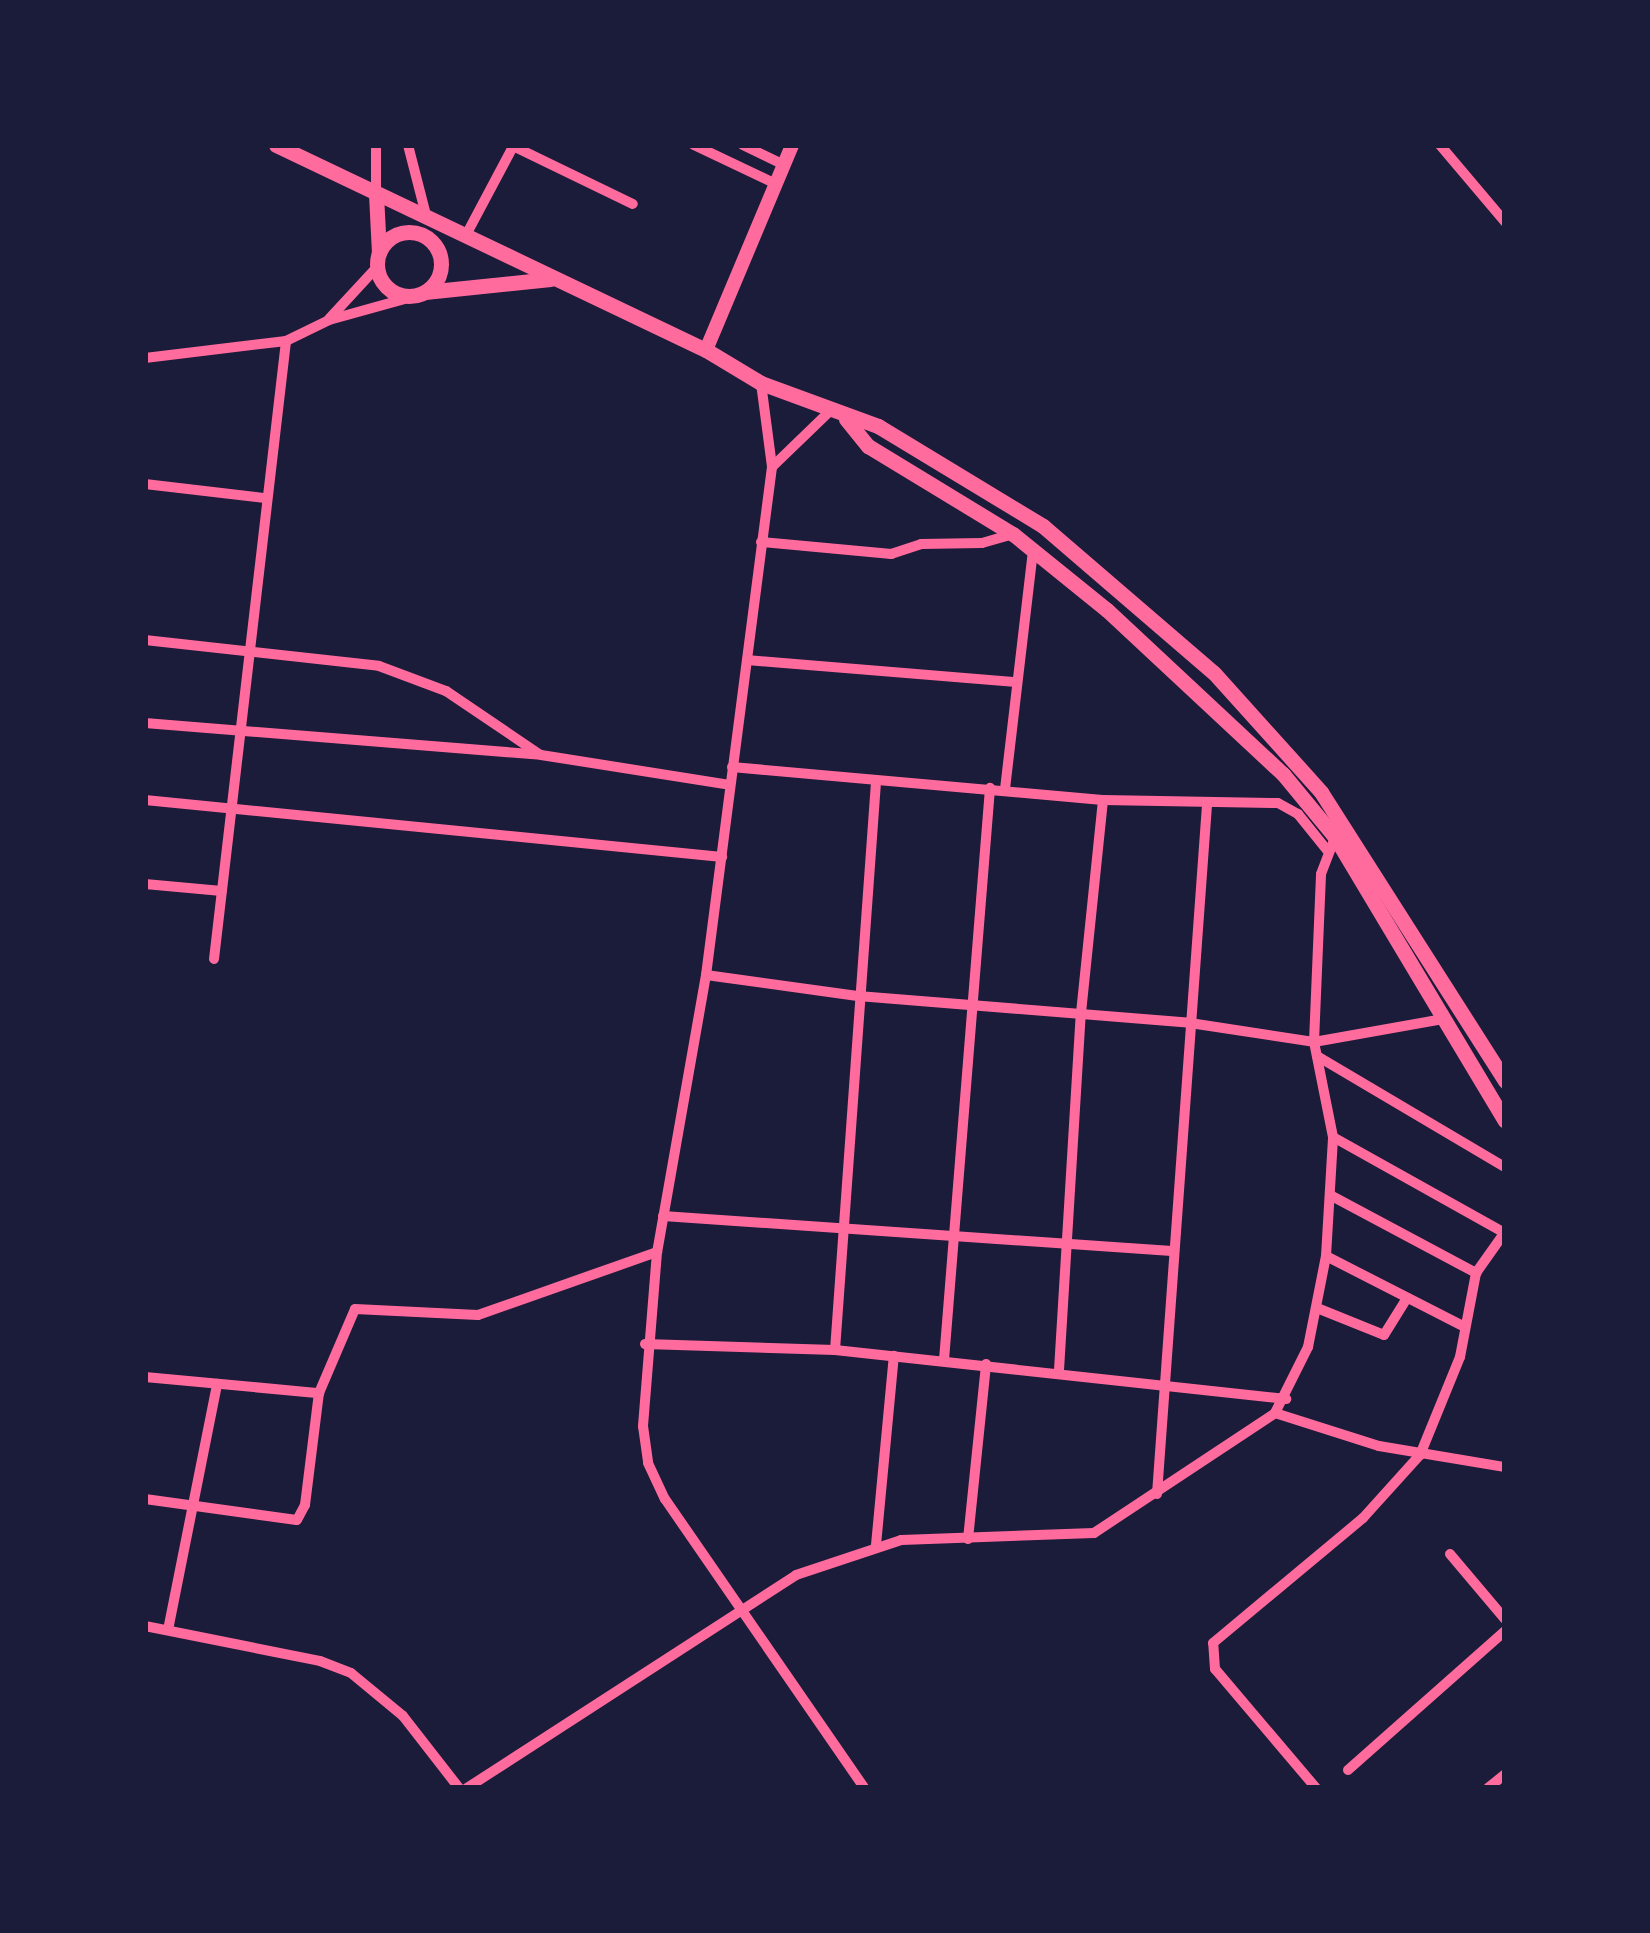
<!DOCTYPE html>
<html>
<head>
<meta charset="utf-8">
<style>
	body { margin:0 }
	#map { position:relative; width:1650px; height:1933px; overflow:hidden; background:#1b1b3a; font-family:Commissioner,sans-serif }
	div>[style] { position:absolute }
	.minor>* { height:10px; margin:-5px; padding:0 5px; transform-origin:5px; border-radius:5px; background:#ff6b9d }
	.secondary>* { height:14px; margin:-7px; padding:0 7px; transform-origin:7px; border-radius:7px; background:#ff6b9d }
	.primary>* { height:15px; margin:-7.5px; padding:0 7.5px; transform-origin:7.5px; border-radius:7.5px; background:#ff6b9d }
	.primary>.ring { margin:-7.5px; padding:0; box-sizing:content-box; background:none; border:15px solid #ff6b9d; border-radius:50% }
	span { translate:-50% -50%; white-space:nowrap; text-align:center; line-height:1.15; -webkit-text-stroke:10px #1b1b3a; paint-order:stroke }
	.frame { position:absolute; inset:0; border:148px solid #1b1b3a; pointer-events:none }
</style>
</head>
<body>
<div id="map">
	<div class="minor">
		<div style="left:376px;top:145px;width:49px;rotate:90deg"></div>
		<div style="left:408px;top:145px;width:76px;rotate:75.6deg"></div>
		<div style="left:694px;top:145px;width:89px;rotate:25.4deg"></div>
		<div style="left:743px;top:145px;width:43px;rotate:26deg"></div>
		<div style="left:1440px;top:145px;width:101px;rotate:49.8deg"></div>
		<div style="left:513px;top:146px;width:133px;rotate:25.8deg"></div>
		<div style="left:465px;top:237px;width:104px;rotate:-62deg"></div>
		<div style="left:329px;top:319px;width:71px;rotate:-47.3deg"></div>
		<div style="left:145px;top:358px;width:142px;rotate:-6.9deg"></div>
		<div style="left:286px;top:341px;width:48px;rotate:-26deg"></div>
		<div style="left:329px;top:320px;width:89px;rotate:-15.6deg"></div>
		<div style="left:761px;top:383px;width:85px;rotate:82.5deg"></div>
		<div style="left:772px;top:467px;width:79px;rotate:-44deg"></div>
		<div style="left:772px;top:467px;width:512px;rotate:97.4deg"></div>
		<div style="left:706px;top:975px;width:281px;rotate:100deg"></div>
		<div style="left:657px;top:1252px;width:175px;rotate:94.6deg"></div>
		<div style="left:643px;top:1426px;width:37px;rotate:82deg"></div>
		<div style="left:648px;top:1463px;width:40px;rotate:65deg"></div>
		<div style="left:665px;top:1499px;width:351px;rotate:55.4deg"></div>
		<div style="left:145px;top:484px;width:121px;rotate:6.7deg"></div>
		<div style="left:761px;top:542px;width:131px;rotate:5.3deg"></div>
		<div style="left:891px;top:554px;width:32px;rotate:-18deg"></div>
		<div style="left:921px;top:544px;width:61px;rotate:-0.9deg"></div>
		<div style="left:982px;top:543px;width:32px;rotate:-16deg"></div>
		<div style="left:145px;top:640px;width:235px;rotate:6.3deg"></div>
		<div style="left:379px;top:666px;width:72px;rotate:20.5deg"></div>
		<div style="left:446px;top:691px;width:112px;rotate:34.1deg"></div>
		<div style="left:747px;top:660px;width:267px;rotate:4.7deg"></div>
		<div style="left:145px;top:723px;width:397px;rotate:4.6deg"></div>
		<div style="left:541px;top:755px;width:191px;rotate:9deg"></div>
		<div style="left:732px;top:767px;width:372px;rotate:5.1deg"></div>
		<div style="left:1103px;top:800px;width:175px;rotate:1deg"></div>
		<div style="left:1278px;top:803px;width:23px;rotate:29deg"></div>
		<div style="left:1298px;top:814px;width:46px;rotate:51.1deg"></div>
		<div style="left:1005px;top:789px;width:242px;rotate:-83.3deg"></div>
		<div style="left:145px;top:800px;width:580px;rotate:5.64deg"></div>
		<div style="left:145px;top:884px;width:77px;rotate:5.2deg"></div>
		<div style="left:214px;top:959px;width:622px;rotate:-83.35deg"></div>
		<div style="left:706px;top:975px;width:153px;rotate:7.9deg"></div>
		<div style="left:858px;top:996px;width:333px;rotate:4.6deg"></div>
		<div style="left:1190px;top:1023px;width:125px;rotate:8.7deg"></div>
		<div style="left:1314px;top:1042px;width:131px;rotate:-10.1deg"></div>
		<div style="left:1317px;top:1056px;width:218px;rotate:30.6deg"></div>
		<div style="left:1333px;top:1137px;width:197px;rotate:29.2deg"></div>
		<div style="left:1330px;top:1195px;width:166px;rotate:28.1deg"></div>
		<div style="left:663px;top:1216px;width:510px;rotate:3.93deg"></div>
		<div style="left:1326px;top:1256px;width:156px;rotate:27.1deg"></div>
		<div style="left:1317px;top:1308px;width:72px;rotate:21.9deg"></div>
		<div style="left:1384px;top:1335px;width:44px;rotate:-58.1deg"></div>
		<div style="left:645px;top:1344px;width:190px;rotate:1.8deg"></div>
		<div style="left:835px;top:1350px;width:454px;rotate:6.2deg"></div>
		<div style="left:835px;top:1350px;width:569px;rotate:-85.87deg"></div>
		<div style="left:944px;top:1360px;width:574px;rotate:-85.4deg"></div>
		<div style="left:1059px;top:1370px;width:358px;rotate:-86.5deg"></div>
		<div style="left:1081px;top:1013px;width:214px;rotate:-84.1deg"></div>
		<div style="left:145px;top:1377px;width:175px;rotate:5.3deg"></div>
		<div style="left:1275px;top:1413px;width:109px;rotate:17.6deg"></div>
		<div style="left:1379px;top:1446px;width:128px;rotate:9.5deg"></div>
		<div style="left:1157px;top:1494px;width:691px;rotate:-85.85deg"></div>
		<div style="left:145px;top:1499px;width:153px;rotate:7.9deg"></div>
		<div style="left:297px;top:1520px;width:17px;rotate:-62deg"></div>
		<div style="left:305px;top:1505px;width:113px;rotate:-82.9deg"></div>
		<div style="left:319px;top:1393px;width:91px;rotate:-66.8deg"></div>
		<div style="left:355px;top:1309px;width:123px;rotate:2.8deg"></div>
		<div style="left:478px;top:1315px;width:190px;rotate:-19.4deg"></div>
		<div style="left:968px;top:1539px;width:176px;rotate:-84.1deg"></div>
		<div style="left:876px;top:1545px;width:190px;rotate:-84.6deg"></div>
		<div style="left:1450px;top:1554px;width:85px;rotate:49.8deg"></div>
		<div style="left:145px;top:1626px;width:178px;rotate:11.3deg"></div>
		<div style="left:320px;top:1661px;width:33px;rotate:21deg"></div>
		<div style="left:351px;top:1673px;width:67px;rotate:39.6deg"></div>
		<div style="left:403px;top:1716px;width:91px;rotate:52.1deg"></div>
		<div style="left:168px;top:1630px;width:251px;rotate:-78.7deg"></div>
		<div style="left:1348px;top:1770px;width:210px;rotate:-41.5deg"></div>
		<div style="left:467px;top:1788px;width:392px;rotate:-32.9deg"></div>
		<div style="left:796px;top:1575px;width:111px;rotate:-18.4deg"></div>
		<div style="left:901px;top:1540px;width:193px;rotate:-2.1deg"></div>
		<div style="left:1094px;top:1533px;width:217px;rotate:-33.5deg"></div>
		<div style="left:1275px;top:1413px;width:74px;rotate:-63.4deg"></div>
		<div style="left:1308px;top:1347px;width:93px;rotate:-78.8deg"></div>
		<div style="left:1326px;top:1256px;width:119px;rotate:-86.6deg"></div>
		<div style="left:1333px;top:1137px;width:97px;rotate:-101.3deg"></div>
		<div style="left:1314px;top:1042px;width:168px;rotate:-87.6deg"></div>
		<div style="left:1321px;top:874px;width:40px;rotate:-69deg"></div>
		<div style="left:1316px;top:1788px;width:156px;rotate:-130.3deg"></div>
		<div style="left:1215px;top:1669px;width:26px;rotate:-94deg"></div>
		<div style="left:1213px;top:1643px;width:195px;rotate:-39.8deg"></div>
		<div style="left:1363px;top:1518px;width:85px;rotate:-47.9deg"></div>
		<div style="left:1420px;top:1455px;width:106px;rotate:-67.8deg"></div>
		<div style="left:1460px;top:1357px;width:86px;rotate:-79.2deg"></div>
		<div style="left:1476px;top:1273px;width:50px;rotate:-54.7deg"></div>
		<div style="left:1488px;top:1788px;width:22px;rotate:-39deg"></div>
	</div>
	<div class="secondary">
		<div style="left:706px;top:350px;width:222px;rotate:-67.2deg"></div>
	</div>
	<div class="primary">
		<div style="left:276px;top:145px;width:476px;rotate:25.5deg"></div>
		<div style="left:706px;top:350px;width:64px;rotate:31deg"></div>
		<div style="left:761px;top:383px;width:125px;rotate:20.2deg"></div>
		<div style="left:878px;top:426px;width:193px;rotate:31.2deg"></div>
		<div style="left:1043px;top:526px;width:225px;rotate:40.7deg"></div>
		<div style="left:1214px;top:673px;width:160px;rotate:48deg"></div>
		<div style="left:1321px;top:792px;width:343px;rotate:57.5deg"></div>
		<div style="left:376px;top:194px;width:59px;rotate:87.1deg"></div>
		<div class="ring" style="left:377px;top:232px;width:49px;height:49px"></div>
		<div style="left:425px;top:292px;width:126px;rotate:-5.9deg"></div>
		<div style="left:846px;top:419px;width:35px;rotate:51deg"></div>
		<div style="left:868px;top:446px;width:170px;rotate:31.3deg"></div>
		<div style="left:1013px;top:534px;width:121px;rotate:39deg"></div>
		<div style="left:1107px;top:610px;width:241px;rotate:43deg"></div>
		<div style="left:1283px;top:774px;width:82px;rotate:50.5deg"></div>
		<div style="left:1335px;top:837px;width:331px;rotate:59.1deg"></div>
	</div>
	<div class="frame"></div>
</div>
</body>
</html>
